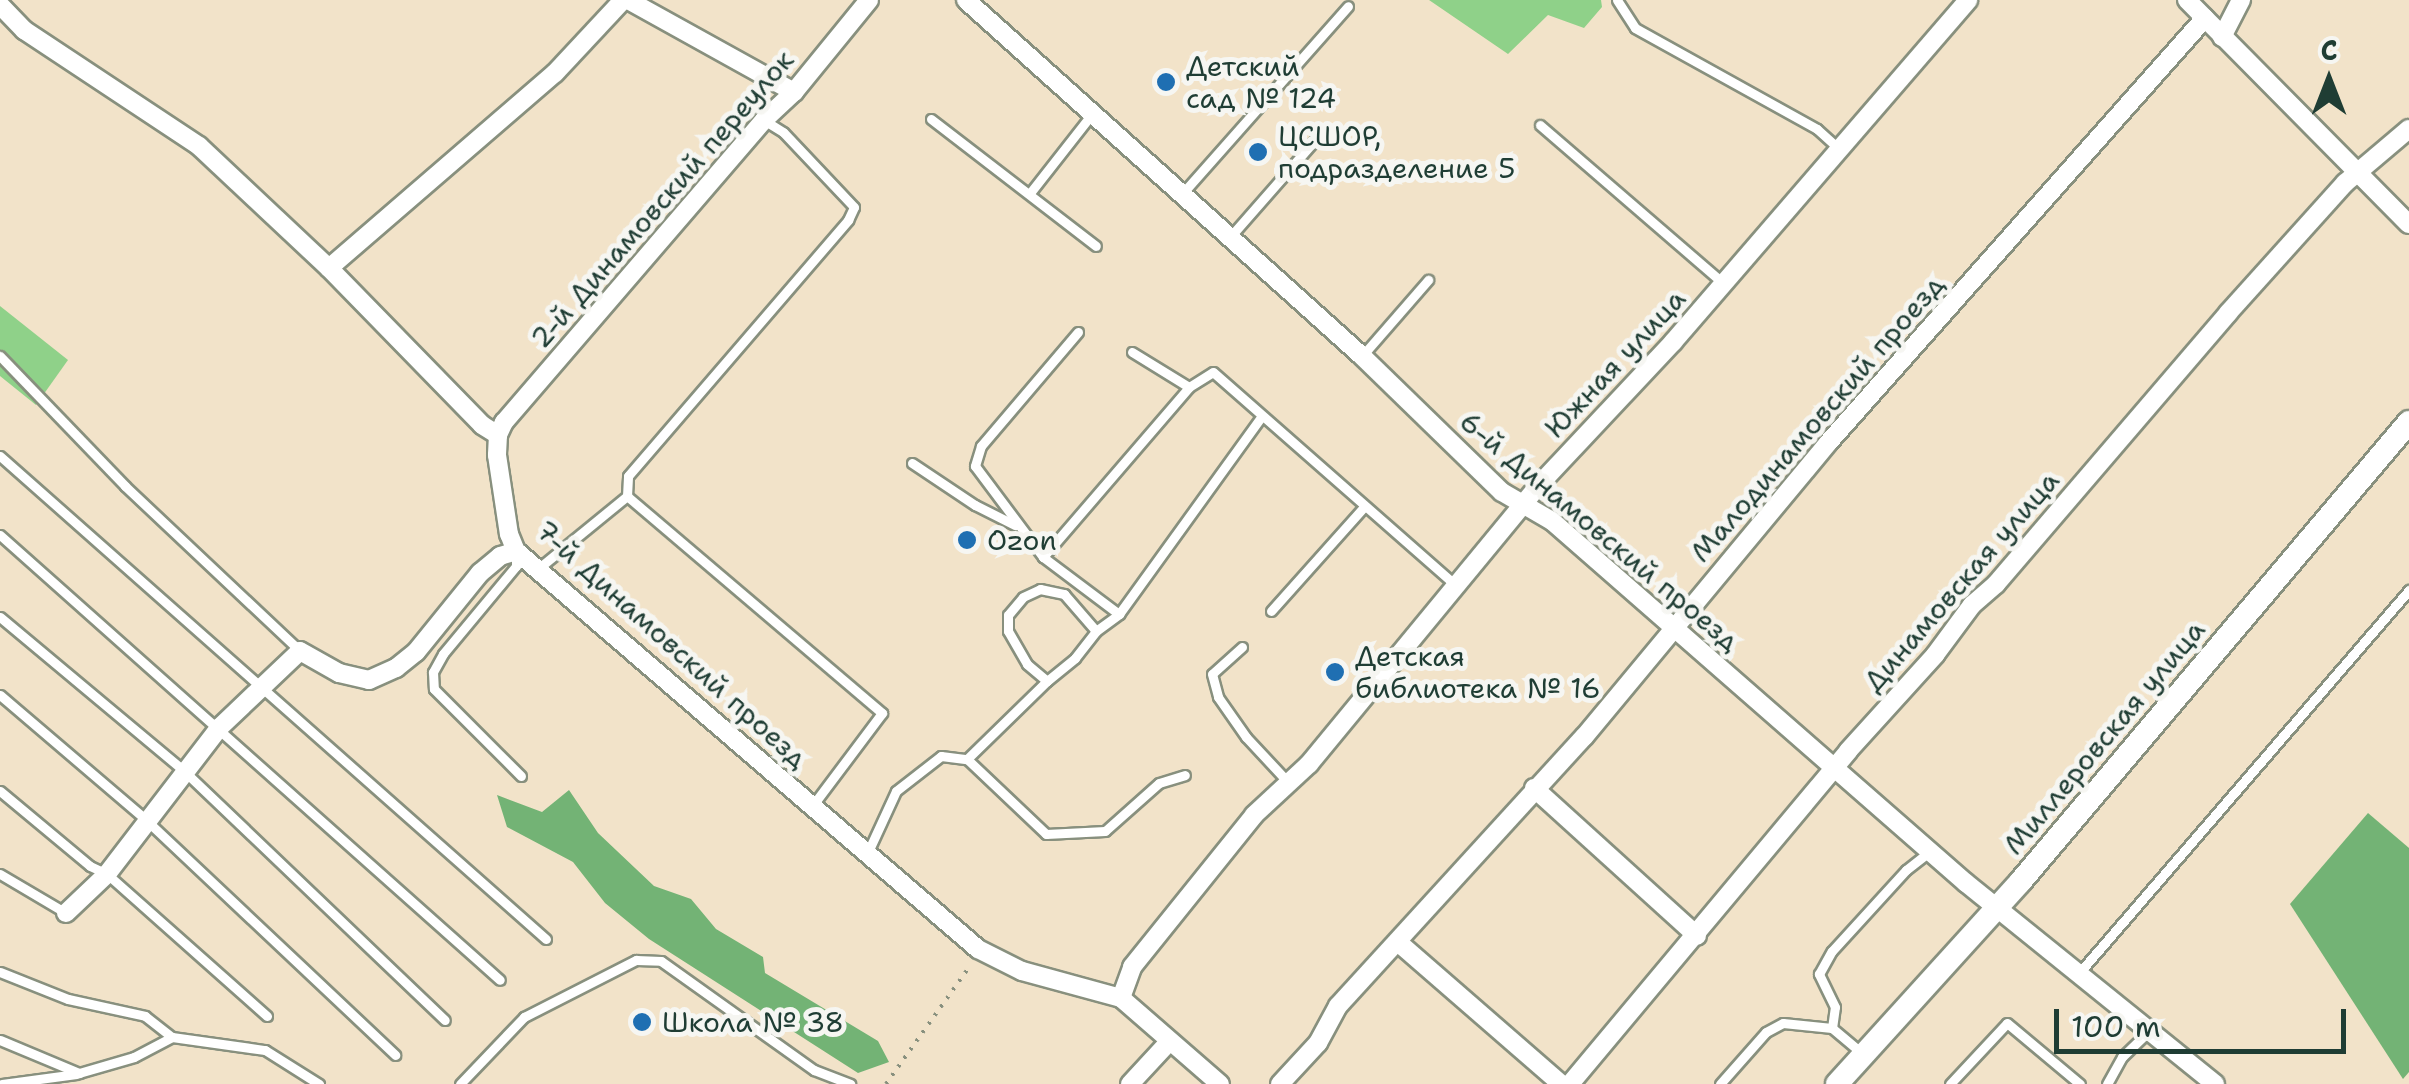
<!DOCTYPE html>
<html>
<head>
<meta charset="utf-8">
<style>
	body { margin:0 }
	#map { position:relative; width:2409px; height:1084px; overflow:hidden; background:#f2e3c9; font-family:"Shantell Sans",sans-serif }
	div>[style] { position:absolute }
	.green>* { inset:0; background:#8fd189 }
	.forest>* { inset:0; background:#73b375 }
	.path>* { height:4px; margin-top:-2px; transform-origin:0; background:repeating-linear-gradient(90deg,#88907e 0 2.5px,transparent 0 10.5px) }
	.roads { filter:drop-shadow(2px 0 #88907e) drop-shadow(-2px 0 #88907e) drop-shadow(0 2px #88907e) drop-shadow(0 -2px #88907e) }
	.service>* { height:9px; margin:-4.5px; padding:0 4.5px; transform-origin:4.5px; border-radius:4.5px; background:#fff }
	.minor>* { height:18px; margin:-9px; padding:0 9px; transform-origin:9px; border-radius:9px; background:#fff }
	.tertiary>* { height:22px; margin:-11px; padding:0 11px; transform-origin:11px; border-radius:11px; background:#fff }
	.dots>* { width:28px; height:28px; translate:-50% -50%; box-sizing:border-box; border:5px solid #f6f6f2; border-radius:50% }
	span { translate:-50% -50%; white-space:nowrap; text-align:center; line-height:1.15; -webkit-text-stroke:10px #f6f6f2; paint-order:stroke }
	.poi-label { font-size:28px; color:#1f3d34 }
	.left { translate:0 -50%; text-align:left }
	.street-label { font-size:28px; color:#1f3d34 }
	.north { position:absolute; left:2279px; top:30px; width:100px; height:100px; -webkit-text-stroke:8px #f6f6f2; paint-order:stroke; rotate:0deg; font-size:28px; font-weight:700; line-height:40px; text-align:center; color:#1f3d34 }
	.north::after { content:''; display:block; margin:auto; width:35px; height:45px; background:#1f3d34; clip-path:polygon(50% 0,100% 100%,50% 72%,0 100%) }
	.scale { position:absolute; left:2054px; top:1009px; width:292px; height:45px; box-sizing:border-box; border:5px solid #1f3d34; border-top:0; padding-left:12px; font-size:30px; line-height:35px; white-space:nowrap; color:#1f3d34; -webkit-text-stroke:8px #f6f6f2; paint-order:stroke }
</style>
</head>
<body>
<div id="map">
	<div class="green">
		<div style="clip-path:polygon(1429px 0,1601px 0,1602px 7px,1584px 28px,1548px 15px,1508px 54px)"></div>
		<div style="clip-path:polygon(0 306px,68px 360px,36px 405px,0 376px)"></div>
	</div>
	<div class="forest">
		<div style="clip-path:polygon(569px 790px,598px 833px,654px 886px,691px 899px,716px 929px,763px 957px,765px 973px,878px 1041px,889px 1062px,858px 1073px,649px 939px,605px 903px,573px 862px,507px 827px,497px 795px,542px 812px)"></div>
		<div style="clip-path:polygon(2368px 813px,2409px 848px,2409px 1072px,2403px 1079px,2290px 904px)"></div>
	</div>
	<div class="path">
		<div style="left:886px;top:1084px;width:145px;rotate:-54.6deg"></div>
	</div>
	<div class="roads">
		<div class="service">
			<div style="left:1617px;top:0;width:33px;rotate:57deg"></div>
			<div style="left:1635px;top:28px;width:208px;rotate:29deg"></div>
			<div style="left:1817px;top:129px;width:28px;rotate:42deg"></div>
			<div style="left:931px;top:119px;width:208px;rotate:37.6deg"></div>
			<div style="left:1540px;top:125px;width:243px;rotate:40.8deg"></div>
			<div style="left:1030px;top:193px;width:100px;rotate:-51.9deg"></div>
			<div style="left:1181px;top:195px;width:252px;rotate:-48.5deg"></div>
			<div style="left:1230px;top:237px;width:129px;rotate:-48.8deg"></div>
			<div style="left:1078px;top:332px;width:150px;rotate:130.4deg"></div>
			<div style="left:981px;top:446px;width:21px;rotate:107deg"></div>
			<div style="left:975px;top:466px;width:114px;rotate:53.2deg"></div>
			<div style="left:1043px;top:557px;width:95px;rotate:36.9deg"></div>
			<div style="left:1132px;top:352px;width:67px;rotate:31.6deg"></div>
			<div style="left:1189px;top:387px;width:28px;rotate:-32deg"></div>
			<div style="left:1213px;top:372px;width:321px;rotate:41.3deg"></div>
			<div style="left:0;top:356px;width:180px;rotate:46.1deg"></div>
			<div style="left:125px;top:486px;width:241px;rotate:43.3deg"></div>
			<div style="left:1362px;top:356px;width:101px;rotate:-49deg"></div>
			<div style="left:0;top:456px;width:729px;rotate:41.5deg"></div>
			<div style="left:912px;top:463px;width:76px;rotate:33.7deg"></div>
			<div style="left:975px;top:505px;width:45px;rotate:26.6deg"></div>
			<div style="left:627px;top:496px;width:20px;rotate:-87deg"></div>
			<div style="left:628px;top:476px;width:338px;rotate:-49.3deg"></div>
			<div style="left:848px;top:220px;width:14px;rotate:-65deg"></div>
			<div style="left:854px;top:207px;width:103px;rotate:-133.4deg"></div>
			<div style="left:783px;top:132px;width:22px;rotate:-148deg"></div>
			<div style="left:0;top:535px;width:669px;rotate:41.67deg"></div>
			<div style="left:516px;top:554px;width:12px;rotate:90deg"></div>
			<div style="left:516px;top:566px;width:114px;rotate:129.7deg"></div>
			<div style="left:443px;top:654px;width:21px;rotate:119deg"></div>
			<div style="left:433px;top:672px;width:17px;rotate:87deg"></div>
			<div style="left:434px;top:689px;width:123px;rotate:45deg"></div>
			<div style="left:1043px;top:557px;width:224px;rotate:-49.3deg"></div>
			<div style="left:539px;top:568px;width:114px;rotate:-39.3deg"></div>
			<div style="left:627px;top:496px;width:335px;rotate:40.4deg"></div>
			<div style="left:882px;top:713px;width:115px;rotate:126.9deg"></div>
			<div style="left:1271px;top:611px;width:138px;rotate:-48.2deg"></div>
			<div style="left:0;top:617px;width:239px;rotate:39.9deg"></div>
			<div style="left:183px;top:770px;width:362px;rotate:43.7deg"></div>
			<div style="left:1242px;top:647px;width:40px;rotate:138deg"></div>
			<div style="left:1212px;top:674px;width:24px;rotate:75deg"></div>
			<div style="left:1218px;top:697px;width:49px;rotate:55deg"></div>
			<div style="left:1246px;top:737px;width:62px;rotate:47deg"></div>
			<div style="left:1047px;top:681px;width:36px;rotate:-39deg"></div>
			<div style="left:1075px;top:658px;width:34px;rotate:-52deg"></div>
			<div style="left:1096px;top:631px;width:29px;rotate:-36deg"></div>
			<div style="left:1119px;top:614px;width:244px;rotate:-54.2deg"></div>
			<div style="left:0;top:695px;width:191px;rotate:40.5deg"></div>
			<div style="left:145px;top:819px;width:344px;rotate:43.3deg"></div>
			<div style="left:967px;top:759px;width:109px;rotate:43.5deg"></div>
			<div style="left:1046px;top:834px;width:59px;rotate:-2.9deg"></div>
			<div style="left:1105px;top:831px;width:72px;rotate:-41.6deg"></div>
			<div style="left:1159px;top:783px;width:27px;rotate:-17deg"></div>
			<div style="left:0;top:791px;width:117px;rotate:39.8deg"></div>
			<div style="left:90px;top:866px;width:19px;rotate:25deg"></div>
			<div style="left:107px;top:874px;width:214px;rotate:41.6deg"></div>
			<div style="left:867px;top:854px;width:69px;rotate:-65.3deg"></div>
			<div style="left:896px;top:791px;width:57px;rotate:-37.9deg"></div>
			<div style="left:941px;top:756px;width:26px;rotate:7deg"></div>
			<div style="left:967px;top:759px;width:112px;rotate:-44.3deg"></div>
			<div style="left:1047px;top:681px;width:26px;rotate:-140deg"></div>
			<div style="left:1027px;top:664px;width:38px;rotate:-120deg"></div>
			<div style="left:1008px;top:631px;width:16px;rotate:-90deg"></div>
			<div style="left:1008px;top:615px;width:23px;rotate:-50deg"></div>
			<div style="left:1023px;top:597px;width:19px;rotate:-25deg"></div>
			<div style="left:1040px;top:589px;width:25px;rotate:12deg"></div>
			<div style="left:1064px;top:594px;width:49px;rotate:49.1deg"></div>
			<div style="left:0;top:874px;width:77px;rotate:30.6deg"></div>
			<div style="left:0;top:972px;width:73px;rotate:21.7deg"></div>
			<div style="left:68px;top:999px;width:79px;rotate:12.4deg"></div>
			<div style="left:145px;top:1016px;width:34px;rotate:38deg"></div>
			<div style="left:172px;top:1037px;width:94px;rotate:8deg"></div>
			<div style="left:265px;top:1050px;width:64px;rotate:32.2deg"></div>
			<div style="left:2079px;top:973px;width:506px;rotate:-49.25deg"></div>
			<div style="left:1832px;top:1028px;width:40px;rotate:40deg"></div>
			<div style="left:0;top:1040px;width:86px;rotate:22.7deg"></div>
			<div style="left:79px;top:1073px;width:57px;rotate:-16.2deg"></div>
			<div style="left:134px;top:1057px;width:43px;rotate:-27.8deg"></div>
			<div style="left:2px;top:1084px;width:75px;rotate:-7.7deg"></div>
			<div style="left:460px;top:1084px;width:93px;rotate:-46.3deg"></div>
			<div style="left:524px;top:1017px;width:126px;rotate:-27deg"></div>
			<div style="left:636px;top:960px;width:25px;rotate:2deg"></div>
			<div style="left:661px;top:961px;width:188px;rotate:35.5deg"></div>
			<div style="left:814px;top:1070px;width:39px;rotate:21deg"></div>
			<div style="left:1720px;top:1084px;width:69px;rotate:-48.5deg"></div>
			<div style="left:1766px;top:1032px;width:19px;rotate:-28deg"></div>
			<div style="left:1783px;top:1023px;width:49px;rotate:5.8deg"></div>
			<div style="left:1832px;top:1028px;width:21px;rotate:-82deg"></div>
			<div style="left:1835px;top:1007px;width:37px;rotate:-116deg"></div>
			<div style="left:1819px;top:974px;width:26px;rotate:-61deg"></div>
			<div style="left:1832px;top:951px;width:110px;rotate:-47.6deg"></div>
			<div style="left:1906px;top:870px;width:31px;rotate:-38deg"></div>
			<div style="left:1950px;top:1084px;width:83px;rotate:-46.9deg"></div>
			<div style="left:2007px;top:1023px;width:95px;rotate:39.9deg"></div>
			<div style="left:2107px;top:1084px;width:31px;rotate:-61deg"></div>
			<div style="left:2122px;top:1057px;width:36px;rotate:-44deg"></div>
		</div>
		<div class="minor">
			<div style="left:628px;top:0;width:190px;rotate:29deg"></div>
			<div style="left:869px;top:0;width:119px;rotate:129.2deg"></div>
			<div style="left:794px;top:92px;width:41px;rotate:137deg"></div>
			<div style="left:764px;top:120px;width:399px;rotate:130.7deg"></div>
			<div style="left:504px;top:422px;width:14px;rotate:115deg"></div>
			<div style="left:498px;top:435px;width:20px;rotate:93deg"></div>
			<div style="left:497px;top:455px;width:80px;rotate:81.4deg"></div>
			<div style="left:509px;top:534px;width:18px;rotate:68deg"></div>
			<div style="left:516px;top:551px;width:610px;rotate:40.74deg"></div>
			<div style="left:978px;top:949px;width:49px;rotate:26.6deg"></div>
			<div style="left:1022px;top:971px;width:103px;rotate:15.3deg"></div>
			<div style="left:1121px;top:998px;width:131px;rotate:41deg"></div>
			<div style="left:966px;top:0;width:532px;rotate:41.96deg"></div>
			<div style="left:1362px;top:356px;width:195px;rotate:44.2deg"></div>
			<div style="left:1502px;top:492px;width:58px;rotate:30.1deg"></div>
			<div style="left:1552px;top:521px;width:550px;rotate:41.17deg"></div>
			<div style="left:1966px;top:883px;width:320px;rotate:38.9deg"></div>
			<div style="left:2187px;top:0;width:315px;rotate:45.3deg"></div>
			<div style="left:0;top:5px;width:35px;rotate:46deg"></div>
			<div style="left:24px;top:30px;width:210px;rotate:33.5deg"></div>
			<div style="left:199px;top:146px;width:178px;rotate:43.2deg"></div>
			<div style="left:329px;top:268px;width:219px;rotate:45.7deg"></div>
			<div style="left:482px;top:425px;width:19px;rotate:32deg"></div>
			<div style="left:2222px;top:37px;width:42px;rotate:-62.8deg"></div>
			<div style="left:329px;top:268px;width:298px;rotate:-40.8deg"></div>
			<div style="left:555px;top:73px;width:100px;rotate:-47deg"></div>
			<div style="left:1534px;top:788px;width:220px;rotate:42.2deg"></div>
			<div style="left:66px;top:913px;width:57px;rotate:-43.6deg"></div>
			<div style="left:107px;top:874px;width:185px;rotate:-52.5deg"></div>
			<div style="left:220px;top:727px;width:110px;rotate:-43.5deg"></div>
			<div style="left:300px;top:651px;width:45px;rotate:29.4deg"></div>
			<div style="left:339px;top:673px;width:31px;rotate:13deg"></div>
			<div style="left:369px;top:680px;width:30px;rotate:-24deg"></div>
			<div style="left:396px;top:668px;width:26px;rotate:-39deg"></div>
			<div style="left:416px;top:652px;width:102px;rotate:-51deg"></div>
			<div style="left:480px;top:573px;width:26px;rotate:-40deg"></div>
			<div style="left:500px;top:556px;width:17px;rotate:-17deg"></div>
			<div style="left:1399px;top:943px;width:215px;rotate:41deg"></div>
			<div style="left:1121px;top:998px;width:33px;rotate:-70deg"></div>
			<div style="left:1132px;top:967px;width:195px;rotate:-51.2deg"></div>
			<div style="left:1254px;top:815px;width:75px;rotate:-42.8deg"></div>
			<div style="left:1309px;top:764px;width:359px;rotate:-50.5deg"></div>
			<div style="left:1537px;top:487px;width:199px;rotate:-46.8deg"></div>
			<div style="left:1673px;top:342px;width:452px;rotate:-49.2deg"></div>
			<div style="left:1130px;top:1084px;width:56px;rotate:-47.2deg"></div>
			<div style="left:1280px;top:1084px;width:56px;rotate:-47.2deg"></div>
			<div style="left:1318px;top:1043px;width:42px;rotate:-61.6deg"></div>
			<div style="left:1338px;top:1006px;width:365px;rotate:-47.6deg"></div>
			<div style="left:1584px;top:737px;width:382px;rotate:-50.3deg"></div>
			<div style="left:1828px;top:443px;width:568px;rotate:-48.43deg"></div>
			<div style="left:1570px;top:1084px;width:434px;rotate:-50.1deg"></div>
			<div style="left:1848px;top:751px;width:130px;rotate:-47.8deg"></div>
			<div style="left:1935px;top:655px;width:62px;rotate:-53.5deg"></div>
			<div style="left:1972px;top:605px;width:32px;rotate:-41deg"></div>
			<div style="left:1996px;top:584px;width:357px;rotate:-49.4deg"></div>
			<div style="left:2228px;top:313px;width:175px;rotate:-48deg"></div>
			<div style="left:2345px;top:183px;width:84px;rotate:-40.2deg"></div>
		</div>
		<div class="tertiary">
			<div style="left:1837px;top:1084px;width:274px;rotate:-47.8deg"></div>
			<div style="left:2021px;top:881px;width:601px;rotate:-49.79deg"></div>
		</div>
	</div>
	<div class="dots">
		<div style="left:1166px;top:82px;background:#1f6fb2"></div>
		<div style="left:1258px;top:152px;background:#1f6fb2"></div>
		<div style="left:967px;top:540px;background:#1f6fb2"></div>
		<div style="left:1335px;top:672px;background:#1f6fb2"></div>
		<div style="left:642px;top:1022px;background:#1f6fb2"></div>
	</div>
	<div class="poi-label">
		<span class="left" style="left:1186px;top:82px">Детский<br>сад № 124</span>
		<span class="left" style="left:1278px;top:152px">ЦСШОР,<br>подразделение 5</span>
		<span class="left" style="left:987px;top:540px">Ozon</span>
		<span class="left" style="left:1355px;top:672px">Детская<br>библиотека № 16</span>
		<span class="left" style="left:662px;top:1022px">Школа № 38</span>
	</div>
	<div class="street-label">
		<span style="left:662px;top:199px;rotate:-49deg">2-й Динамовский переулок</span>
		<span style="left:1615px;top:363px;rotate:-47deg">Южная улица</span>
		<span style="left:1817px;top:418px;rotate:-49deg">Малодинамовский проезд</span>
		<span style="left:1600px;top:531px;rotate:40deg">6-й Динамовский проезд</span>
		<span style="left:1961px;top:581px;rotate:-49deg">Динамовская улица</span>
		<span style="left:672px;top:644px;rotate:42deg">7-й Динамовский проезд</span>
		<span style="left:2104px;top:737px;rotate:-50deg">Миллеровская улица</span>
	</div>
	<div class="north">С</div>
	<div class="scale">100 m</div>
</div>
</body>
</html>
